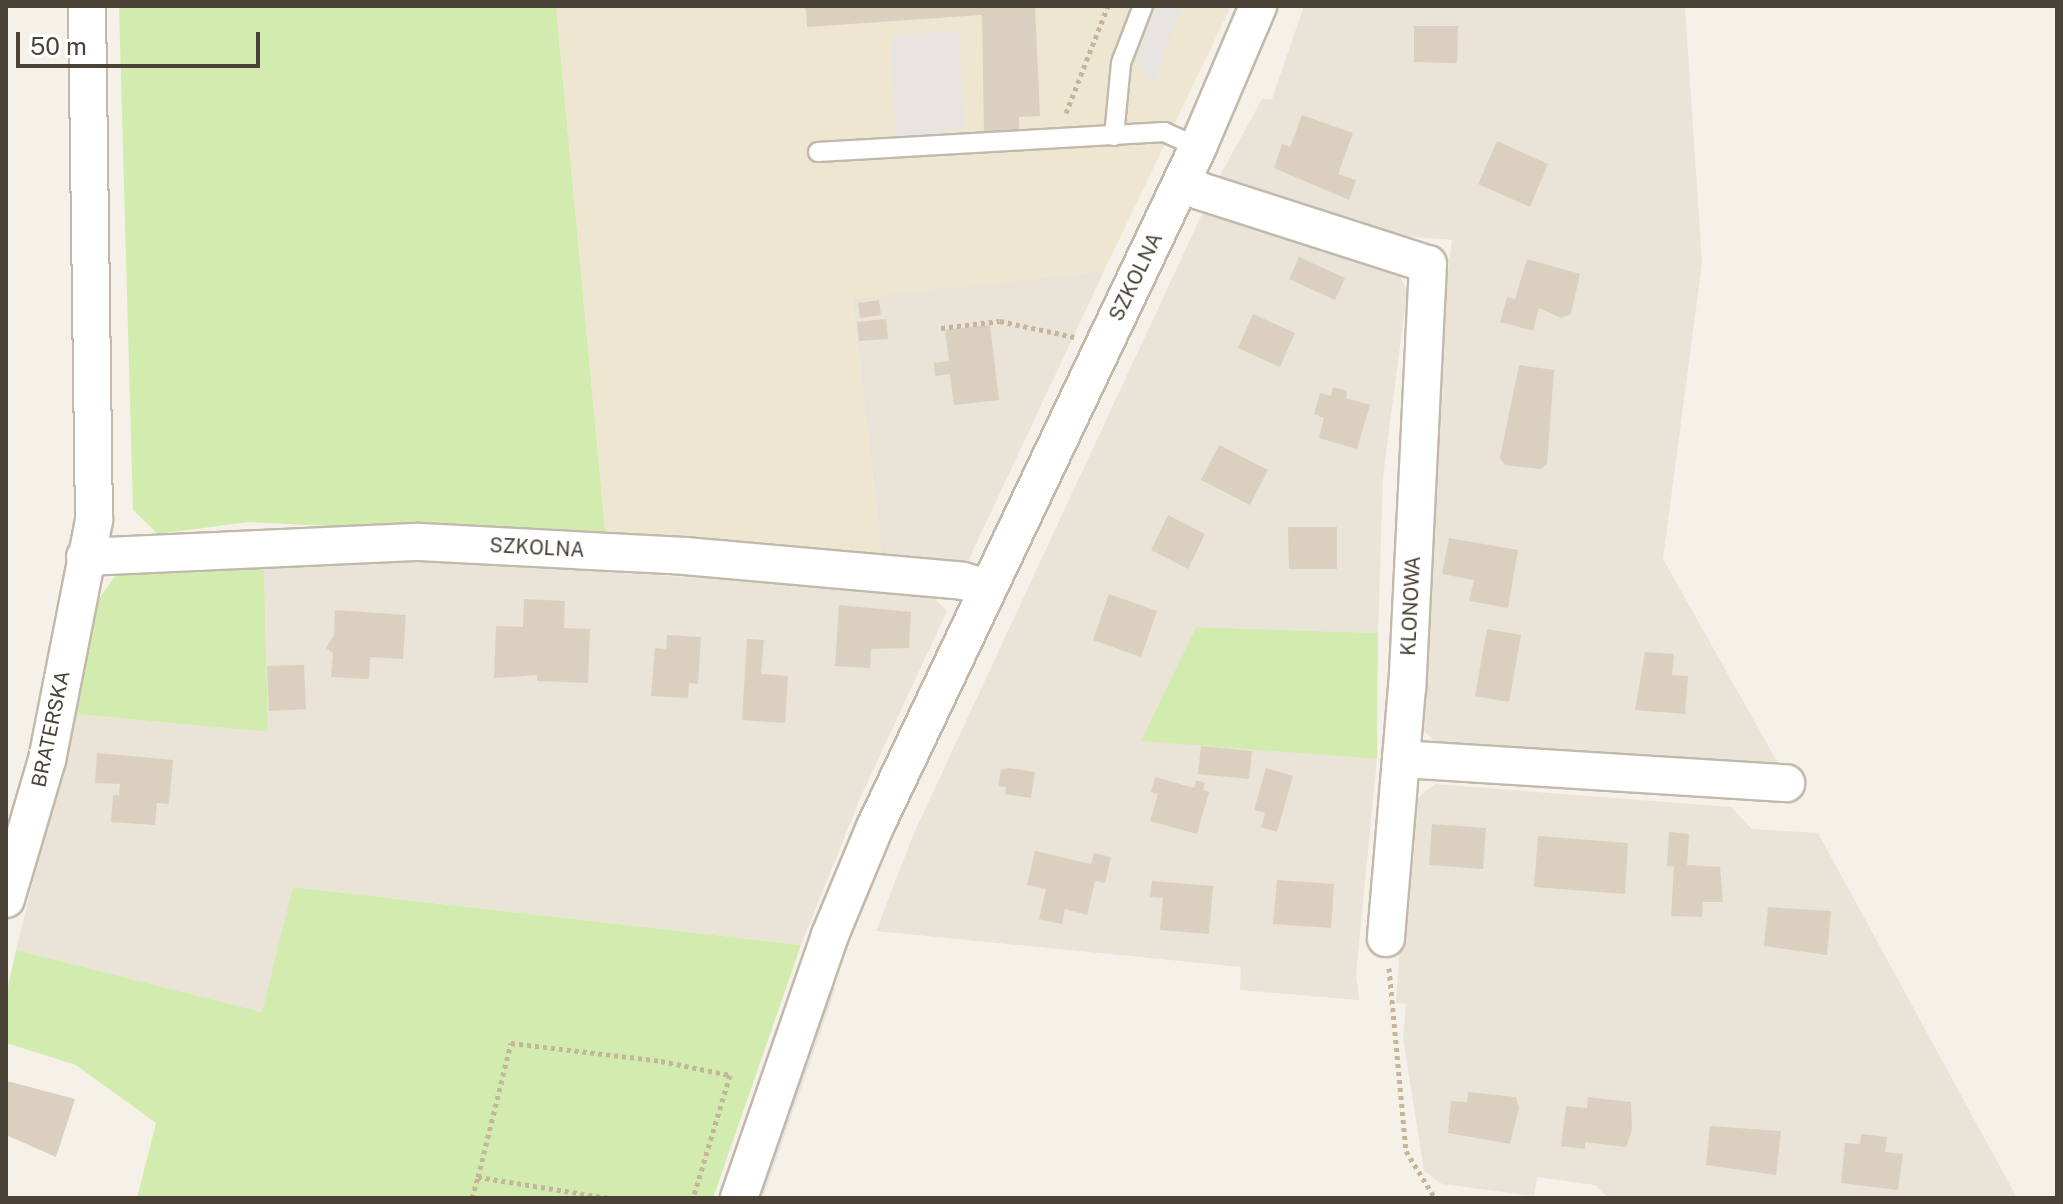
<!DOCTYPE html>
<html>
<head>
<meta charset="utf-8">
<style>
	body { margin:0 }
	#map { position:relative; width:2063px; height:1204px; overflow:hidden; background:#f5f1e9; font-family:"Public Sans",sans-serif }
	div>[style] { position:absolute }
	.residential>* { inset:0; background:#eae3d7 }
	.education>* { inset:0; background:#efe6d2 }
	.green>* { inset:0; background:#d2ecaf }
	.parking>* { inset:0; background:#e7e4e1 }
	.building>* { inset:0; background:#dbd0c0 }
	.path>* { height:5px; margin-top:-2.5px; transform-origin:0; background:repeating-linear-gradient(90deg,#c4b59b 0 4px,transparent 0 8px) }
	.roads { filter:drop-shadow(2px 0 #c2b9ab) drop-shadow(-2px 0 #c2b9ab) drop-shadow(0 2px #c2b9ab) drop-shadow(0 -2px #c2b9ab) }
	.lane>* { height:18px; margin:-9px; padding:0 9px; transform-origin:9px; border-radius:9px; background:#fff }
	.street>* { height:36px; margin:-18px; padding:0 18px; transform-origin:18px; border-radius:18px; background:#fff }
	span { translate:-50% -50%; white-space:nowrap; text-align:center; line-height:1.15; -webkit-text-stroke:8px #fff; paint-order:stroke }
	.street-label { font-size:20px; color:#4a4237 }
	.frame { position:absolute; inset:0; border:8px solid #4a4237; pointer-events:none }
	.scale { position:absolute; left:16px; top:32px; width:244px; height:36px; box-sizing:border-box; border:4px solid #4a4237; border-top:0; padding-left:10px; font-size:24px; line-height:28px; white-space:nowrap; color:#4a4237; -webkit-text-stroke:6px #fff; paint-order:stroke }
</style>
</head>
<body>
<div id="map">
	<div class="residential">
		<div style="clip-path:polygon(1304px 6px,1685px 6px,1702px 263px,1663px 559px,1783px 772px,1438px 746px,1413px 718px,1420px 489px,1452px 240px,1404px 236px,1217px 181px,1262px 99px,1272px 99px)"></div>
		<div style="clip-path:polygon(1203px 212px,1395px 264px,1407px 292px,1383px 477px,1378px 633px,1196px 627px,1142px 740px,1377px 759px,1356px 974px,1359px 1000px,1240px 990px,1241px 967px,876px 931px,914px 833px)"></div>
		<div style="clip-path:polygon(1104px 271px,968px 561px,882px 557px,852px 298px)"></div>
		<div style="clip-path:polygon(360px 558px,927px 591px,947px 611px,861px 796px,801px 945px,294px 887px,262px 1012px,16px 950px,75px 714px,268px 732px,264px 566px)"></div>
		<div style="clip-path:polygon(1435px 784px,1731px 807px,1752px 829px,1818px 833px,2017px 1198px,1608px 1198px,1595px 1185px,1537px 1177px,1534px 1196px,1442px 1184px,1424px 1171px,1403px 1038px,1406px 1004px,1396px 1003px,1409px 806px)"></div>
	</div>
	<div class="education">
		<div style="clip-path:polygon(556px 6px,1231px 6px,1104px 271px,852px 299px,882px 557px,606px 540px)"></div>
	</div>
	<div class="green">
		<div style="clip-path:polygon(119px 6px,556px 6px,606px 540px,248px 522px,158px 534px,133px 510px)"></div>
		<div style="clip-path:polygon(264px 566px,268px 732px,75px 714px,94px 606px,118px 572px)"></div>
		<div style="clip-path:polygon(1196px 627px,1378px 633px,1377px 759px,1141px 741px)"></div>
		<div style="clip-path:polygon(293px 887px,801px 945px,713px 1198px,137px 1198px,156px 1123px,76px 1065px,6px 1043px,6px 996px,16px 950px,262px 1012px)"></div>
	</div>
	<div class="parking">
		<div style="clip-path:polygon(1157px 6px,1183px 6px,1153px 83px,1135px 63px)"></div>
		<div style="clip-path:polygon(958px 31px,964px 127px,949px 129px,942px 139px,896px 142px,891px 36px)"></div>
		<div style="clip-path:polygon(825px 984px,836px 988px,763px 1198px,749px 1198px)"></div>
	</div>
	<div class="building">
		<div style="clip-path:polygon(798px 6px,1035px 6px,1040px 116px,1019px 117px,1019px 132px,984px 133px,982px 15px,807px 27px,806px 9px)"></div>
		<div style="clip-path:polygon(1414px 26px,1458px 26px,1457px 63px,1414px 62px)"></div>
		<div style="clip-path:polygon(1302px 115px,1353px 133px,1338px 174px,1356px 180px,1349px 200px,1274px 168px,1282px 144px,1290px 147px)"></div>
		<div style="clip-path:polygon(1497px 141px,1548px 164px,1530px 207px,1478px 184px)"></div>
		<div style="clip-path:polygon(1299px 257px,1345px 278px,1335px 300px,1289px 279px)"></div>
		<div style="clip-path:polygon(1527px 259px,1580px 274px,1571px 314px,1561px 318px,1539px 308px,1533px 331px,1500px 322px,1507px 297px,1515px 299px)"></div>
		<div style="clip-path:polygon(879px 300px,881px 315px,860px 318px,858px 303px)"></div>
		<div style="clip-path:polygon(1253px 314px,1295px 333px,1280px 367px,1238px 348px)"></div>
		<div style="clip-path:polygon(886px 319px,888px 339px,859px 341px,857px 322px)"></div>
		<div style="clip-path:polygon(990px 325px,999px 400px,954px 405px,950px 374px,935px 376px,934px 363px,949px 361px,945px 330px)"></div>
		<div style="clip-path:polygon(1519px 365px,1554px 370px,1547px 464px,1540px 469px,1505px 465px,1500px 458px)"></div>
		<div style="clip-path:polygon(1333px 387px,1347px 391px,1346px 398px,1370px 405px,1357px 449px,1319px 438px,1324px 418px,1314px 414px,1320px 393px,1331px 396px)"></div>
		<div style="clip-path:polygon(1219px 445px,1268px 470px,1250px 505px,1201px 480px)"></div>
		<div style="clip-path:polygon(1168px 515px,1205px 534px,1188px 569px,1151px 550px)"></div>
		<div style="clip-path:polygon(1288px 527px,1337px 527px,1337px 569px,1289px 569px)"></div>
		<div style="clip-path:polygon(1449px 538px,1518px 550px,1508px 608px,1469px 601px,1474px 580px,1442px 574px)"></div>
		<div style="clip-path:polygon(1109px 594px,1157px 611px,1141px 657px,1093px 640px)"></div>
		<div style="clip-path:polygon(524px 599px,565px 601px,564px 628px,590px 629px,588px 683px,537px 681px,537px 675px,494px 678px,496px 626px,523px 627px)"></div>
		<div style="clip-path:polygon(839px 605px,911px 612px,909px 648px,871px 649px,870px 668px,835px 666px)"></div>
		<div style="clip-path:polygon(335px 610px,406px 615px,403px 659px,370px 657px,369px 679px,331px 677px,333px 653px,326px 648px,334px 635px)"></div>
		<div style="clip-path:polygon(1487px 629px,1521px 635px,1509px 702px,1475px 696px)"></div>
		<div style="clip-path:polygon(667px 635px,701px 637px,698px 684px,689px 683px,688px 698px,651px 696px,655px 648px,666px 649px)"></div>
		<div style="clip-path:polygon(747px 639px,764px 640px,761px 674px,788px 676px,785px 723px,742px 720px)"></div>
		<div style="clip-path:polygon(1645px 652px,1674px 654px,1672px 675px,1688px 676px,1685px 714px,1635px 710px)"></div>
		<div style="clip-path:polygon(304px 665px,306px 709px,269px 711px,267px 666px)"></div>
		<div style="clip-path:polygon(1201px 746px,1252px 751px,1249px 779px,1198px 774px)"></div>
		<div style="clip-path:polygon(97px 753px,173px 760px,169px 804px,157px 803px,155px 825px,111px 822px,113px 795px,119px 795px,120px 784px,95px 783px)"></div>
		<div style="clip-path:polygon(1009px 768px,1035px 772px,1031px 798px,1005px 794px,1006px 787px,998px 786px,1001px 770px)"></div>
		<div style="clip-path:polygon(1266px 768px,1293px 776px,1277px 832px,1261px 827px,1265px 813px,1254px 810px)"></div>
		<div style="clip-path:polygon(1155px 777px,1194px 788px,1196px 780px,1205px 783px,1203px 790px,1209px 792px,1197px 834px,1150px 821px,1158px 794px,1151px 792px)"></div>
		<div style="clip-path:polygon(1432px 824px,1486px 828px,1483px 869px,1429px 865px)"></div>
		<div style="clip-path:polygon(1669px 832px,1689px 834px,1687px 865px,1720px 867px,1723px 902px,1703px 902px,1702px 917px,1671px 916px,1674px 867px,1667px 866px)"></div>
		<div style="clip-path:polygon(1538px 836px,1628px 843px,1625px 894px,1534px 887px)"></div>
		<div style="clip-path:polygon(1035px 851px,1091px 864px,1094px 853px,1111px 857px,1105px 883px,1095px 881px,1087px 915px,1065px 909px,1062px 924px,1039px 919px,1046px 889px,1027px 885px)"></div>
		<div style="clip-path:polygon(1277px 880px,1334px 884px,1331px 928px,1273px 924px)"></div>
		<div style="clip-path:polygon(1152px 881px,1213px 886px,1209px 934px,1160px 930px,1163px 898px,1150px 897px)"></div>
		<div style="clip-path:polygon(1768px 907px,1831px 911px,1827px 955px,1764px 946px)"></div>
		<div style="clip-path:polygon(7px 1081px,75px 1099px,56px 1157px,6px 1135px)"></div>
		<div style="clip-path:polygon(1468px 1092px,1516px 1097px,1519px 1108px,1510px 1144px,1448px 1133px,1451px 1101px,1467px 1102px)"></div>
		<div style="clip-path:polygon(1588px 1097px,1631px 1102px,1632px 1130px,1626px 1147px,1585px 1142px,1585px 1149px,1561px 1146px,1566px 1106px,1587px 1108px)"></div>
		<div style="clip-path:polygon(1710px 1126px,1781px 1131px,1776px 1175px,1706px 1165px)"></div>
		<div style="clip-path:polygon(1861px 1134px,1887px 1137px,1885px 1152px,1903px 1154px,1898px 1190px,1841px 1183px,1845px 1143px,1860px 1144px)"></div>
	</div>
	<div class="path">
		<div style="left:1066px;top:113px;width:115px;rotate:-68.6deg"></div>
		<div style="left:941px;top:328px;width:59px;rotate:-6.8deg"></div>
		<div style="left:1000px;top:321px;width:76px;rotate:12.2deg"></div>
		<div style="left:1389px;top:968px;width:184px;rotate:84.7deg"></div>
		<div style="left:1406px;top:1151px;width:55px;rotate:58.3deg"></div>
		<div style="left:472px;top:1198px;width:22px;rotate:-74deg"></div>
		<div style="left:608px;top:1198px;width:132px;rotate:-170.8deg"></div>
		<div style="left:478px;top:1177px;width:138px;rotate:-76.2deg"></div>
		<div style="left:511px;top:1043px;width:151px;rotate:6.8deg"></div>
		<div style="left:661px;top:1061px;width:70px;rotate:11.5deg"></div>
		<div style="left:730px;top:1075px;width:128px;rotate:106.7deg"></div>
	</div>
	<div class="roads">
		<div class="lane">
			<div style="left:1114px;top:136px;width:73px;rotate:-84.5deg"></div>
			<div style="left:1121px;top:63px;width:61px;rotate:-68.9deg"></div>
			<div style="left:818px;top:152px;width:347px;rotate:-3.3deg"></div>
			<div style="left:1164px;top:132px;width:37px;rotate:24deg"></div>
		</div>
		<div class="street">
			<div style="left:1183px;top:180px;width:20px;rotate:33deg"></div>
			<div style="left:1200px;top:191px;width:239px;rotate:17.8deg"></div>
			<div style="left:1428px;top:264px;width:424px;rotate:92.8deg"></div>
			<div style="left:1407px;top:687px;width:252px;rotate:94.8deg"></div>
			<div style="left:85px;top:557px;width:335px;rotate:-2.6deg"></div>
			<div style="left:420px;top:542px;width:265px;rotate:3deg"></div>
			<div style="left:685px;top:556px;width:279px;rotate:5.1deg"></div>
			<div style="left:963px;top:581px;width:25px;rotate:16deg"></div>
			<div style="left:1401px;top:759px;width:386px;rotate:3.6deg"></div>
			<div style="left:6px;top:899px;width:145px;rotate:-73.6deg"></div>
			<div style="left:47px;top:760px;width:245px;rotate:-78.9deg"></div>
			<div style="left:94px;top:520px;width:514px;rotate:-90.78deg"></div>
			<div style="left:739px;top:1198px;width:278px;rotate:-70.9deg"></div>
			<div style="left:830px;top:935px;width:117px;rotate:-67.4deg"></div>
			<div style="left:875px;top:827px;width:753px;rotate:-64.59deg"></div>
			<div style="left:1198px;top:147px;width:153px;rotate:-66.9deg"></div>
		</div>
	</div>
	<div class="street-label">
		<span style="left:1136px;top:277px;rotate:-64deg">SZKOLNA</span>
		<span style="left:537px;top:548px;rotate:3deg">SZKOLNA</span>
		<span style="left:1411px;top:606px;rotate:-87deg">KLONOWA</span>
		<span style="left:51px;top:729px;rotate:-78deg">BRATERSKA</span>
	</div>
	<div class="frame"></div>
	<div class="scale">50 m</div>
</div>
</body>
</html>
